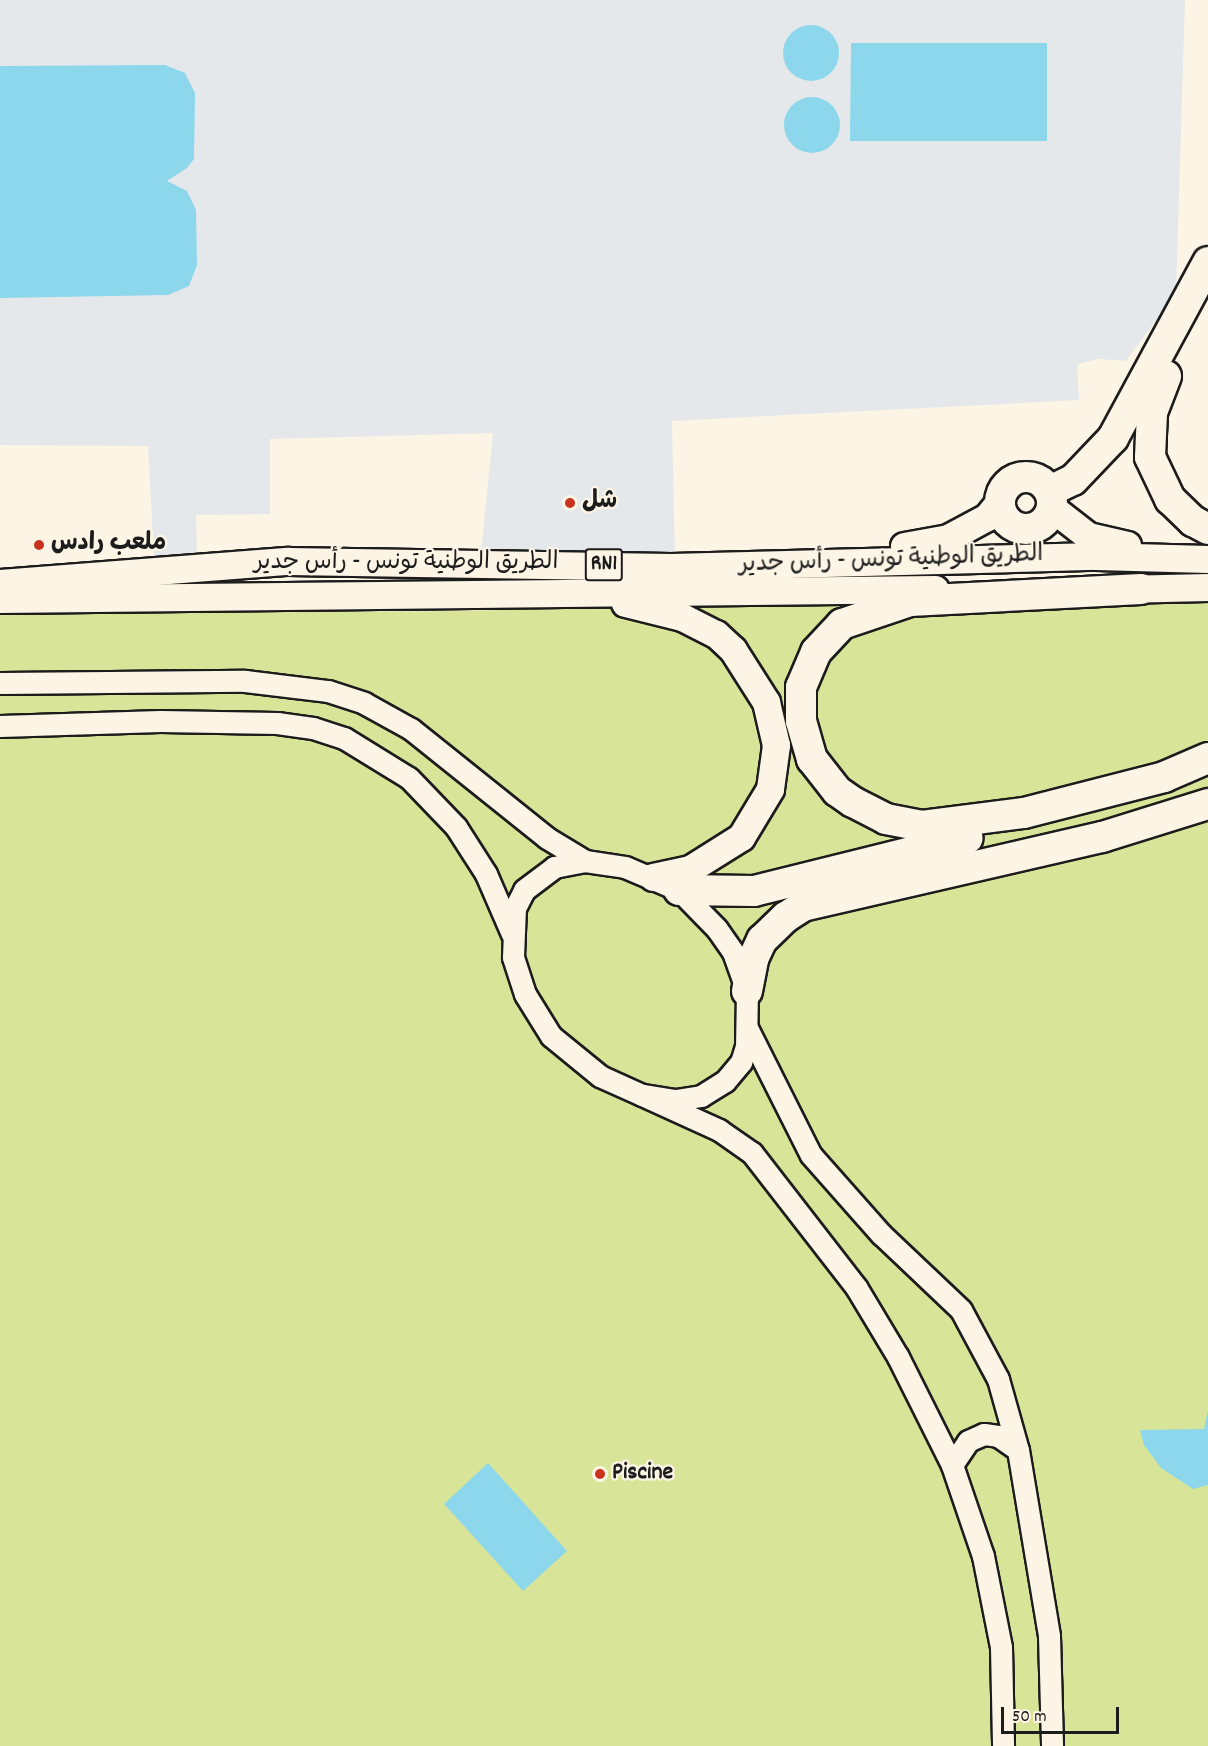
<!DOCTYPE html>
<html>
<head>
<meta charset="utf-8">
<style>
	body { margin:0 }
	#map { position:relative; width:1208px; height:1746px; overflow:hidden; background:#fcf5e5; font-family:Dekko,"Playpen Sans Arabic",sans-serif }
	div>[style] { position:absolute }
	.built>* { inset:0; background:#e5e8ea }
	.green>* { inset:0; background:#d8e598 }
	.water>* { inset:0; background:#8cd7ec }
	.round { border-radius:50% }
	.roads { filter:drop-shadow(2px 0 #1c1c1c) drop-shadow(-2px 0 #1c1c1c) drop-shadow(0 2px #1c1c1c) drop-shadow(0 -2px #1c1c1c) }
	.minor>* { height:21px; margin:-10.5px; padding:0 10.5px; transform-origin:10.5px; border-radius:10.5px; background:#fcf5e5 }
	.major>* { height:27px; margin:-13.5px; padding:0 13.5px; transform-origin:13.5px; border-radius:13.5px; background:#fcf5e5 }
	.highway>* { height:30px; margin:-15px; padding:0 15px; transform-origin:15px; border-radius:15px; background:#fcf5e5 }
	.highway>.ring { margin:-15px; padding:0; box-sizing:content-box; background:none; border:30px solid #fcf5e5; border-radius:50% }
	.dots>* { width:16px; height:16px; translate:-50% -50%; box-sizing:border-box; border:3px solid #fcf5e5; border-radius:50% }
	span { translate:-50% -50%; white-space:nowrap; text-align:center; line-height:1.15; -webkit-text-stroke:4.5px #fcf5e5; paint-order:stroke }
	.shield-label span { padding:2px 4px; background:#fcf5e5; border:2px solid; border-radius:4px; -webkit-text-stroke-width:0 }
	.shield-label { font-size:22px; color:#1c1c1c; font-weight:700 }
	.poi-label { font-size:24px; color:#1c1c1c; font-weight:700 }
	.left { translate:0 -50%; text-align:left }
	.street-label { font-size:24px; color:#1c1c1c }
	.scale { position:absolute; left:1001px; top:1707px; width:118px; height:27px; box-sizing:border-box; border:3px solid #1c1c1c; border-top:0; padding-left:8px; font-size:18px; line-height:21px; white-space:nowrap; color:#1c1c1c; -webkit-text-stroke:4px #fcf5e5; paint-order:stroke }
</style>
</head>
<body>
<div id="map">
	<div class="built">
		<div style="clip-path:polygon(0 0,1185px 0,1176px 293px,1126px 361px,1098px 359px,1077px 364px,1079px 400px,672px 421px,675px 562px,480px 563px,493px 433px,270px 439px,270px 514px,196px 515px,197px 556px,154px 558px,148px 446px,0 445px)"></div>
	</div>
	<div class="green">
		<div style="clip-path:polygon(1208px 593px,1208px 1746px,0 1746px,0 614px,460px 611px)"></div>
	</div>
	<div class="water">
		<div class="round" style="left:783px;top:25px;width:56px;height:56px"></div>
		<div style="clip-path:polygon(851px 43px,1047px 43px,1047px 141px,850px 141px)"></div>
		<div style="clip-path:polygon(165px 65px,185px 73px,195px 93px,194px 159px,187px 168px,167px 181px,187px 191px,196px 210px,197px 265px,189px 286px,168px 295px,0 298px,0 66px)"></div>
		<div class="round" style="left:784px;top:97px;width:56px;height:56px"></div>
		<div style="clip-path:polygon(1208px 1410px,1208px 1485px,1193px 1489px,1161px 1468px,1144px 1445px,1140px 1430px,1204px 1429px)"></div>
		<div style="clip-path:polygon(488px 1463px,567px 1551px,523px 1591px,444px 1504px)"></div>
	</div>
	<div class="roads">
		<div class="minor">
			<div style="left:0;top:683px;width:245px;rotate:-0.5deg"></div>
			<div style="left:245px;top:681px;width:84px;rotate:6.9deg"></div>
			<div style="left:328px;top:691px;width:38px;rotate:18deg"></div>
			<div style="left:364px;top:703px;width:54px;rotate:29deg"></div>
			<div style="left:411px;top:729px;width:174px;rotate:38.7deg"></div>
			<div style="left:547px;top:838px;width:44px;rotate:31.2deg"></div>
			<div style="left:0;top:726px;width:160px;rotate:-1.8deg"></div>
			<div style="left:160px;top:721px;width:117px;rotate:1deg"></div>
			<div style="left:277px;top:723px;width:36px;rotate:8deg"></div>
			<div style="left:313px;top:728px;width:33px;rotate:18deg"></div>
			<div style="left:344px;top:738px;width:76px;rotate:31.6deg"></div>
			<div style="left:409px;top:778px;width:68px;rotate:46.2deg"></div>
			<div style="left:456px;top:827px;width:56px;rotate:57.4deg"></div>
			<div style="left:486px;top:874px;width:65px;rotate:66.6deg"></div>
			<div style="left:585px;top:861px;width:40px;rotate:8.5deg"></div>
			<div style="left:625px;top:867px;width:59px;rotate:23.1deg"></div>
			<div style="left:679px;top:890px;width:54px;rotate:45.7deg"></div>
			<div style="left:717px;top:929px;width:28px;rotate:55deg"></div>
			<div style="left:733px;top:952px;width:41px;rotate:70.3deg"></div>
			<div style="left:747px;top:991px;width:55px;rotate:91deg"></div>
			<div style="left:746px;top:1046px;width:17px;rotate:107deg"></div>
			<div style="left:741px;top:1062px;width:25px;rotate:130deg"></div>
			<div style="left:725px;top:1081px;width:28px;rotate:148deg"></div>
			<div style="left:701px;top:1096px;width:26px;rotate:171deg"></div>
			<div style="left:675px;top:1100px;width:33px;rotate:-171deg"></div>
			<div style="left:642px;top:1095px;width:46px;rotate:-155.7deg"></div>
			<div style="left:600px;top:1076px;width:63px;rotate:-140.8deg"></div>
			<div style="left:551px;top:1036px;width:49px;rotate:-121.8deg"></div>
			<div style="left:525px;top:994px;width:39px;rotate:-108deg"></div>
			<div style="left:513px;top:957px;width:49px;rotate:-87.7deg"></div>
			<div style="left:515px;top:908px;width:20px;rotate:-63deg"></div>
			<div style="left:524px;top:890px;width:38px;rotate:-37deg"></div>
			<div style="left:554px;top:867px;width:32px;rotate:-11deg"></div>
			<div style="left:747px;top:1028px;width:142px;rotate:63.3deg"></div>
			<div style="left:811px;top:1155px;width:106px;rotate:48.5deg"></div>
			<div style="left:881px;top:1234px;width:110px;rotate:43.5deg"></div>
			<div style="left:961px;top:1310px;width:78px;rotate:61.8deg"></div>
			<div style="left:998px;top:1379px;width:74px;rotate:74.3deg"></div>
			<div style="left:1018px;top:1450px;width:189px;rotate:80.5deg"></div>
			<div style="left:1049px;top:1636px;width:110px;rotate:88.4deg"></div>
			<div style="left:642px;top:1095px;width:85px;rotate:24.4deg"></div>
			<div style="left:719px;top:1130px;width:40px;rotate:34.9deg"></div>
			<div style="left:752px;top:1153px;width:170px;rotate:52.2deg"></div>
			<div style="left:856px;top:1287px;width:82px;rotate:59deg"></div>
			<div style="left:898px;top:1357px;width:121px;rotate:63.4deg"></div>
			<div style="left:952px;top:1465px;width:96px;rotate:71.2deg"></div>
			<div style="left:983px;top:1556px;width:93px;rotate:78.8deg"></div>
			<div style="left:1001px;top:1647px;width:99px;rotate:88.8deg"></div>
			<div style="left:952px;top:1465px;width:29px;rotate:-56deg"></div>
			<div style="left:968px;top:1441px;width:17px;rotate:-24deg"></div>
			<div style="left:984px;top:1434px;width:14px;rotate:8deg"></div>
			<div style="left:998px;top:1436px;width:24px;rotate:35deg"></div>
		</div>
		<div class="major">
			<div style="left:1052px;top:508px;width:46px;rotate:37.9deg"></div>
			<div style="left:1088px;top:536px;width:40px;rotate:13deg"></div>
			<div style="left:904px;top:546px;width:45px;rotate:-10.3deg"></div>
			<div style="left:948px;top:538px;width:44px;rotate:-28.3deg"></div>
			<div style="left:987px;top:517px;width:21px;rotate:-51deg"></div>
			<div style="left:0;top:583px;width:289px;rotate:-4.4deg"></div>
			<div style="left:288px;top:561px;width:383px;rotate:0.9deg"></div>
			<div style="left:671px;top:567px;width:425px;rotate:-1.5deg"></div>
			<div style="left:1096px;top:556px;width:112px;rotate:1.5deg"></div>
			<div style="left:1120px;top:589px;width:88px;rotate:-1.3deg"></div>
			<div style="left:0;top:599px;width:935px;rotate:-0.61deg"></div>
			<div style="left:625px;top:603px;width:59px;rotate:13.8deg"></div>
			<div style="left:682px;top:617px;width:38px;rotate:27deg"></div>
			<div style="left:716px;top:634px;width:23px;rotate:43deg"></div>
			<div style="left:733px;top:650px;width:62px;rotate:57.6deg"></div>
			<div style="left:766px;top:702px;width:44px;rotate:76.9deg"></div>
			<div style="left:776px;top:745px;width:44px;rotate:97.8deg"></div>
			<div style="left:770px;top:789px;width:56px;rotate:121.1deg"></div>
			<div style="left:741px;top:837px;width:60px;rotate:147.9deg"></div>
			<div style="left:690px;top:869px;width:38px;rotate:168deg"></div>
		</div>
		<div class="highway">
			<div style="left:1166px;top:376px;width:40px;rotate:111deg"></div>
			<div style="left:1152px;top:413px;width:44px;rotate:92.6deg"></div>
			<div style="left:1150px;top:457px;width:47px;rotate:64.5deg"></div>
			<div style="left:1170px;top:499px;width:32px;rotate:44deg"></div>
			<div style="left:1193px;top:521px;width:17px;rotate:28deg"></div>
			<div class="ring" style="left:1000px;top:477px;width:22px;height:22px"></div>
			<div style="left:1050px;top:491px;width:25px;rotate:-26deg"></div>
			<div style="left:1073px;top:480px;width:58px;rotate:-46.4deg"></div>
			<div style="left:1113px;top:438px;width:200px;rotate:-61.6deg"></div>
			<div style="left:1141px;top:589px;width:231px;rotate:177deg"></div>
			<div style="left:910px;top:601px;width:72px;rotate:161.3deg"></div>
			<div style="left:842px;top:624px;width:38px;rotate:133deg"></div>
			<div style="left:816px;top:652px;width:38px;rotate:113deg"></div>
			<div style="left:801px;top:687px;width:34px;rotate:90deg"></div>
			<div style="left:801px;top:721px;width:40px;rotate:74deg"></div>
			<div style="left:812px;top:759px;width:41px;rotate:52deg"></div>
			<div style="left:837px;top:791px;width:19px;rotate:35deg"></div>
			<div style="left:853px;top:802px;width:37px;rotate:27deg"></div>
			<div style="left:886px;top:819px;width:37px;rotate:11deg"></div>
			<div style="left:922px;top:826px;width:103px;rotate:-7.3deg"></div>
			<div style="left:1024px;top:813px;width:145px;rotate:-14.4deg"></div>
			<div style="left:1164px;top:777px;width:48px;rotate:-23.4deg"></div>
			<div style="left:679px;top:890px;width:75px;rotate:0.8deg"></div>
			<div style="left:754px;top:891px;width:220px;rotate:-13.9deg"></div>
			<div style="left:747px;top:991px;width:33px;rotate:-79deg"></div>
			<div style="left:753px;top:959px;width:21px;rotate:-65deg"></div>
			<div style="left:762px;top:940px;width:33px;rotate:-44deg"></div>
			<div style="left:786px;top:917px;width:20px;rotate:-33deg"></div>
			<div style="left:803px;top:906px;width:307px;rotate:-13deg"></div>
			<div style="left:1102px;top:837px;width:111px;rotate:-17.3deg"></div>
		</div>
	</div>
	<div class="dots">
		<div style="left:570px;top:503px;background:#c8321e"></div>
		<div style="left:39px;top:545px;background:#c8321e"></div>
		<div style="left:600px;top:1474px;background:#c8321e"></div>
	</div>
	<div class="shield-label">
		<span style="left:604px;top:565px">RN1</span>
	</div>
	<div class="poi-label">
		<span class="left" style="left:582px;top:503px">شل</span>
		<span class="left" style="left:51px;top:545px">ملعب رادس</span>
		<span class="left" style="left:612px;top:1474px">Piscine</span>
	</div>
	<div class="street-label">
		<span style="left:891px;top:561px;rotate:-2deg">الطريق الوطنية تونس - رأس جدير</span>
		<span style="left:406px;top:564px">الطريق الوطنية تونس - رأس جدير</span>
	</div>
	<div class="scale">50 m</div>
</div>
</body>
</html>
